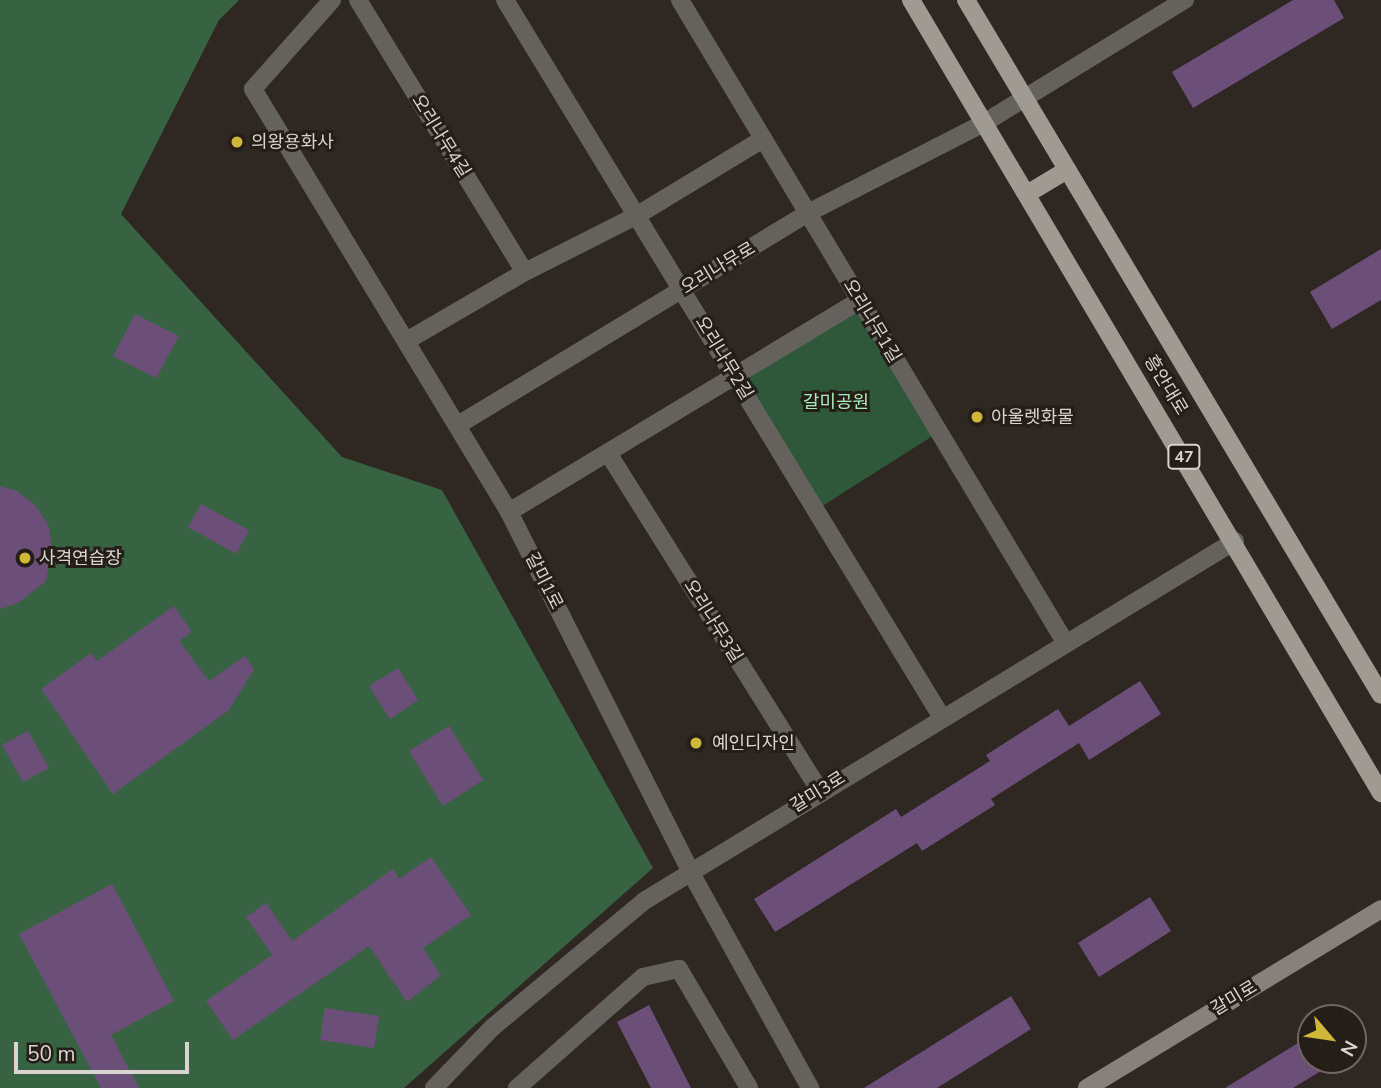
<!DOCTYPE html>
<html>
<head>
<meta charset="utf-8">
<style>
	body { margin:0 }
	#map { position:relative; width:1381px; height:1088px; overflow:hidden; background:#2f2721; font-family:"Nunito Sans","Noto Sans KR",sans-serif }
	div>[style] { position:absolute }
	.green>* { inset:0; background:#2e5839 }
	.forest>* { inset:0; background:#376343 }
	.building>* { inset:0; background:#6c4f78 }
	.street>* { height:18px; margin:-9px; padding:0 9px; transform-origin:9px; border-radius:9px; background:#65625e }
	.secondary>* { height:18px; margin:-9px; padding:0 9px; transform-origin:9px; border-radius:9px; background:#86827b }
	.primary>* { height:18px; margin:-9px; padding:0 9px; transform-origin:9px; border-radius:9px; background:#a09b92 }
	.dots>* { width:19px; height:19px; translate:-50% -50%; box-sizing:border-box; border:4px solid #251d18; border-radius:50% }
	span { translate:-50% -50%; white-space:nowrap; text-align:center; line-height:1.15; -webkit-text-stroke:6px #251d18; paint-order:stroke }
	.shield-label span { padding:2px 5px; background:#251d18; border:2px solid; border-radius:5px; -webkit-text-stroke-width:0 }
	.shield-label { font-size:16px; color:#dad4d0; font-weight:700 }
	.street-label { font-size:18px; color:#dad4d0 }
	.poi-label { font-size:18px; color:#dad4d0 }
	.left { translate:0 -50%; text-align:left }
	.park-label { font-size:18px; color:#a6edb7 }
	.north { position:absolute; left:1297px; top:1004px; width:70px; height:70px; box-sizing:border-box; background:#251d18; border:2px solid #6d6662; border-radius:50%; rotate:119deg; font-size:19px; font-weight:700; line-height:28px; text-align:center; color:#dad4d0 }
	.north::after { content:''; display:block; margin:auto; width:24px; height:32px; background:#cfb837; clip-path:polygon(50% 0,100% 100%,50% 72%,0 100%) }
	.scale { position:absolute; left:14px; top:1042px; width:175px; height:32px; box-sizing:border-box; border:4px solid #dad4d0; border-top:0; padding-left:9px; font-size:21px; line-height:24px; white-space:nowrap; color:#dad4d0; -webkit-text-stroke:5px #251d18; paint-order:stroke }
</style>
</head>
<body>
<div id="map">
	<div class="green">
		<div style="clip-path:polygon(860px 300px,939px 432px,816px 510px,733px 373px)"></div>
	</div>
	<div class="forest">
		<div style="clip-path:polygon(0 0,239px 0,219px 20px,121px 214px,342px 457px,442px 490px,653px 868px,404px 1088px,0 1088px)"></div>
	</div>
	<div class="building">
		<div style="clip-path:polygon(1293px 0,1334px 0,1344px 18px,1193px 108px,1172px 72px)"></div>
		<div style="clip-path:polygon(1381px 249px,1381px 300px,1332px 329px,1310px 292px)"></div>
		<div style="clip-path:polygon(135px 314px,179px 336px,156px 378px,113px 356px)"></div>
		<div style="clip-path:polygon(0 486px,17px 491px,35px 505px,48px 524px,52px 546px,46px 581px,18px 603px,0 609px)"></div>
		<div style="clip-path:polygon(201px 504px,249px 530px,236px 554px,188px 527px)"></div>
		<div style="clip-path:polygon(174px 606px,192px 632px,179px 641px,209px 681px,245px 656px,254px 669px,229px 710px,113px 794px,41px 689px,91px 653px,97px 661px)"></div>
		<div style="clip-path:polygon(398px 668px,418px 700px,390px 719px,369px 686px)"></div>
		<div style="clip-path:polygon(1140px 681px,1161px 714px,1089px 760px,1079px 743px,991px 799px,995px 805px,922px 851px,917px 843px,775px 932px,754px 899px,896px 809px,901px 817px,990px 761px,986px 755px,1058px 709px,1069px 726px)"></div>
		<div style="clip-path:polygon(449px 726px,483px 780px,443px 806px,409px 751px)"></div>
		<div style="clip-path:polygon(28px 731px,49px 768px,23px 782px,2px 745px)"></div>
		<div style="clip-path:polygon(431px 857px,471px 915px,423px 948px,441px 975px,407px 1002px,369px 946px,233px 1040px,206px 1001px,272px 955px,246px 917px,266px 903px,292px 941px,393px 869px,399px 879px)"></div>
		<div style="clip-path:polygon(112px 884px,174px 1001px,111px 1035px,139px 1088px,101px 1088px,19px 934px)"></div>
		<div style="clip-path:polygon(1150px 897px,1171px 931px,1099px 977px,1078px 943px)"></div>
		<div style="clip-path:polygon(1011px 996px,1031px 1029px,937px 1088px,864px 1088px)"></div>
		<div style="clip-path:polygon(649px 1005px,691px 1088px,651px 1088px,617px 1022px)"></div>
		<div style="clip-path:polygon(325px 1008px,379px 1016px,374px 1048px,320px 1040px)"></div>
		<div style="clip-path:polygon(1311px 1035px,1311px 1060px,1339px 1060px,1293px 1088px,1225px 1088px)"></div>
	</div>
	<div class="street">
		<div style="left:332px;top:0;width:119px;rotate:131.6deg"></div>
		<div style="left:253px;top:89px;width:494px;rotate:58.8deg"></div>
		<div style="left:509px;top:512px;width:404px;rotate:63.2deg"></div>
		<div style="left:691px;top:873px;width:246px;rotate:61deg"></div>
		<div style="left:358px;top:0;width:319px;rotate:58.5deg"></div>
		<div style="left:505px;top:0;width:838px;rotate:58.66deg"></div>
		<div style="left:680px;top:0;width:749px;rotate:59.05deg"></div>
		<div style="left:408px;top:340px;width:135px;rotate:-30.2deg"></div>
		<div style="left:525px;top:272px;width:124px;rotate:-26.8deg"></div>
		<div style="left:636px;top:216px;width:149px;rotate:-31.2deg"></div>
		<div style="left:458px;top:425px;width:407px;rotate:-31.2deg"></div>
		<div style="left:806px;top:214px;width:200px;rotate:-27.1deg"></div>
		<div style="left:984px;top:123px;width:236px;rotate:-31.5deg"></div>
		<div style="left:608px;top:453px;width:398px;rotate:57.9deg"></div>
		<div style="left:509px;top:512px;width:410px;rotate:-31.1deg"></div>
		<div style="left:434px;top:1088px;width:85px;rotate:-46deg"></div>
		<div style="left:493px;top:1027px;width:197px;rotate:-39.8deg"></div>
		<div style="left:644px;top:901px;width:692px;rotate:-31.35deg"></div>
		<div style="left:517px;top:1088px;width:168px;rotate:-41.4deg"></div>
		<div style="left:643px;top:977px;width:37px;rotate:-13deg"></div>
		<div style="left:679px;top:969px;width:138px;rotate:59.5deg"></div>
	</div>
	<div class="secondary">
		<div style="left:1087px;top:1088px;width:344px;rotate:-31.3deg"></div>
	</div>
	<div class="primary">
		<div style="left:911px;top:0;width:922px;rotate:59.35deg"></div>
		<div style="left:966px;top:0;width:809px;rotate:59.16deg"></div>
		<div style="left:1027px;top:194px;width:47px;rotate:-31deg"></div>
	</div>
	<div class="dots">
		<div style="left:237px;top:142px;background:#cfb837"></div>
		<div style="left:977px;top:417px;background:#cfb837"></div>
		<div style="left:25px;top:558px;background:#cfb837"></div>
		<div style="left:696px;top:743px;background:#cfb837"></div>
	</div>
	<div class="shield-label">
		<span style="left:1184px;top:457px">47</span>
	</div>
	<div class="street-label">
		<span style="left:441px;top:136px;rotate:58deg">오리나무4길</span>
		<span style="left:718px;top:268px;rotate:-31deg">오리나무로</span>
		<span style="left:872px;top:321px;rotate:59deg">오리나무1길</span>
		<span style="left:724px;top:358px;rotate:59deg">오리나무2길</span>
		<span style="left:1166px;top:385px;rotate:59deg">흥안대로</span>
		<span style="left:544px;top:581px;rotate:63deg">갈미1로</span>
		<span style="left:713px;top:621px;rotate:58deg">오리나무3길</span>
		<span style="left:818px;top:792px;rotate:-32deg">갈미3로</span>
		<span style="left:1234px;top:998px;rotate:-31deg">갈미로</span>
	</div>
	<div class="poi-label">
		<span class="left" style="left:251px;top:142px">의왕용화사</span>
		<span class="left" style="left:991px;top:417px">아울렛화물</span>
		<span class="left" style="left:39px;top:558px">사격연습장</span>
		<span class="left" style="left:712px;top:743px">예인디자인</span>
	</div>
	<div class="park-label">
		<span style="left:836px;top:402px">갈미공원</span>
	</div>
	<div class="north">N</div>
	<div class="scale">50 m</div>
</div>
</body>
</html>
